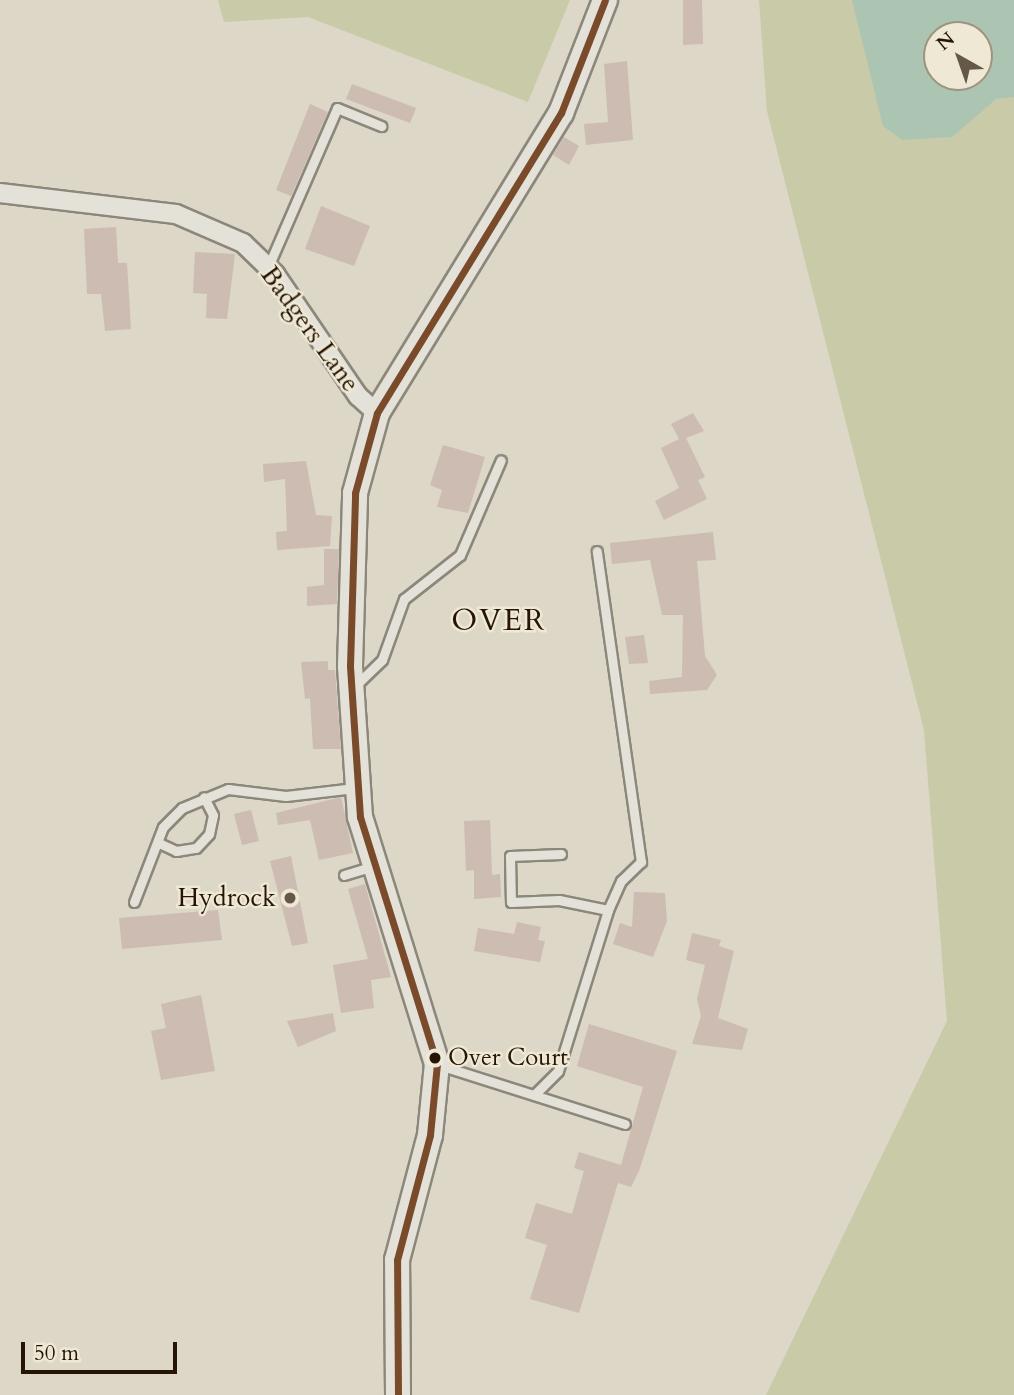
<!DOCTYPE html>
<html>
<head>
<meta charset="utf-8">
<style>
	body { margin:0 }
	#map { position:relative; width:1014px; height:1395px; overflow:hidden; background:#dcd7c6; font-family:Cardo,serif }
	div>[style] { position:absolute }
	.green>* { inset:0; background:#c8caa8 }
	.water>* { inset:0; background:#acc4b2 }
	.building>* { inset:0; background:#cdbcb1 }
	.roads { filter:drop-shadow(2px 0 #8c877b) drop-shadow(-2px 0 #8c877b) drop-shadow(0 2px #8c877b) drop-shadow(0 -2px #8c877b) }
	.lane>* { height:9px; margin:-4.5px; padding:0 4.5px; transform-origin:4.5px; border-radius:4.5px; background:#e4e1d9 }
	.street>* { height:18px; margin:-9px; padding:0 9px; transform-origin:9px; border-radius:9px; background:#e4e1d9 }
	.secondary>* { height:24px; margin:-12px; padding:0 12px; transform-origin:12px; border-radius:12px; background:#e4e1d9 }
	.bus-1>* { height:7px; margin:-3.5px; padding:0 3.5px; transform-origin:3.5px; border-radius:3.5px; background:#7a4b2a }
	.dots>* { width:19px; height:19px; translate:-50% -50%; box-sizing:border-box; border:4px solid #eee8d4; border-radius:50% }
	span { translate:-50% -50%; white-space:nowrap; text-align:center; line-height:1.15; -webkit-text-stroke:5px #eee8d4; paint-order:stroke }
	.bus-label { font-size:24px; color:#261405 }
	.left { translate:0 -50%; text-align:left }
	.street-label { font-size:26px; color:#261405 }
	.poi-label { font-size:26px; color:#261405 }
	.right { translate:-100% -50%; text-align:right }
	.quarter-label { font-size:30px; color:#261405; letter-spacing:2px }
	.north { position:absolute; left:923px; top:21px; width:70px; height:70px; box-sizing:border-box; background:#eee8d4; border:2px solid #9e9381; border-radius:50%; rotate:320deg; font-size:19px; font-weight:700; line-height:28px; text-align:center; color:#261405 }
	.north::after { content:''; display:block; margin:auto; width:24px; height:32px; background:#665849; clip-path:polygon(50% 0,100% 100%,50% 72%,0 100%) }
	.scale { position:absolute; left:21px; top:1342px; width:156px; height:32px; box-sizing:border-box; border:4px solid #261405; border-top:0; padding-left:9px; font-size:21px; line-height:24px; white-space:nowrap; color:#261405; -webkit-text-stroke:5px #eee8d4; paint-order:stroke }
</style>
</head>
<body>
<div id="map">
	<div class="green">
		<div style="clip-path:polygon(218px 0,570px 0,528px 102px,308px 17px,224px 22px)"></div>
		<div style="clip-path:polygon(evenodd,759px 0,1014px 0,1014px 1395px,766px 1395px,947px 1021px,924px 730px,767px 111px,759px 0,937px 35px,979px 35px,979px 77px,937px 77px,937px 35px)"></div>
	</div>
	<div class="water">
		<div style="clip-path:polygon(evenodd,852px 0,1014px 0,1014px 97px,996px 99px,952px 137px,902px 140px,883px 126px,852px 0,937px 35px,979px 35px,979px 77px,937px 77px,937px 35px)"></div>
	</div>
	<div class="building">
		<div style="clip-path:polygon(683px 0,702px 0,703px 44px,683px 45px)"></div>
		<div style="clip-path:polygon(627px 61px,633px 140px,586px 145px,584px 124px,608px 122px,604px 64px)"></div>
		<div style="clip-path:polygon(352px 84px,416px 108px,410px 123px,346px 99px)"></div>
		<div style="clip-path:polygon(310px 104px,328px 112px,291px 196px,276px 190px)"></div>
		<div style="clip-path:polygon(564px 137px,579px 146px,569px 165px,553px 155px)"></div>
		<div style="clip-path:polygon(321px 206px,370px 226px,354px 266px,305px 249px)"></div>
		<div style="clip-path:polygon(116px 227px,118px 263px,127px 263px,131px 329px,105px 331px,101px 294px,87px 294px,84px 229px)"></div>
		<div style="clip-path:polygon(195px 252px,235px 254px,227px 319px,206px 318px,207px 294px,193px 293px)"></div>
		<div style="clip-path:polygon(693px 413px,704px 431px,686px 438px,705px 477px,698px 480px,707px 499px,664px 520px,655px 501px,679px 488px,661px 448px,679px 439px,671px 424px)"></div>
		<div style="clip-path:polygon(443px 445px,485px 457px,468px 513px,437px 507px,442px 490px,430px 485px)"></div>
		<div style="clip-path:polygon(306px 461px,316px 515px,332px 516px,330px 546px,277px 550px,276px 532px,287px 531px,285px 479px,264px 482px,263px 464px)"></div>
		<div style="clip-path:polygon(713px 532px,716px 560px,697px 561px,705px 656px,717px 675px,707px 690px,650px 694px,649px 681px,682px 677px,683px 615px,662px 615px,650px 560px,612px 564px,610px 543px)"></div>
		<div style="clip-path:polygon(324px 549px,339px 549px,337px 604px,307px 606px,307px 587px,324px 585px)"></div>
		<div style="clip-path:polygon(644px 635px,648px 663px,629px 664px,625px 637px)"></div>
		<div style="clip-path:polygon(328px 661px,328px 670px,335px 670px,341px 749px,313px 749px,310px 698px,305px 699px,301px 662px)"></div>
		<div style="clip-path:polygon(341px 797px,353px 853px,319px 860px,310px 820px,278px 825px,276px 813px)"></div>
		<div style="clip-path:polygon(251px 810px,259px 841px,242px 845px,234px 814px)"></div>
		<div style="clip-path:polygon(490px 820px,492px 875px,500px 874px,501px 897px,474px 899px,474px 870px,466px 871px,464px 821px)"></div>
		<div style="clip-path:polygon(291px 856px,308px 943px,292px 946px,270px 861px)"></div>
		<div style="clip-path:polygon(365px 884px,391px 977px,371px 980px,374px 1008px,341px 1013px,333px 965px,368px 959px,348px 889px)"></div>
		<div style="clip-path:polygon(634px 892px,665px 893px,667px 921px,653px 957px,613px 944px,620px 923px,632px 927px)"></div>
		<div style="clip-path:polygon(218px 910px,222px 940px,122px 949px,119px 918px)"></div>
		<div style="clip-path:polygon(517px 922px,541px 927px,538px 940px,545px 941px,540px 962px,474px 951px,478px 928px,514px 934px)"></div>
		<div style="clip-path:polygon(692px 933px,721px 940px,719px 946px,734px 951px,718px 1018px,748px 1029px,742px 1050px,692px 1044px,701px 1016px,697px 999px,705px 965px,686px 960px)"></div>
		<div style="clip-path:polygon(201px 995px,215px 1071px,161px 1080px,151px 1031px,166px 1028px,161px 1004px)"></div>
		<div style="clip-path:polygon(333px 1013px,336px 1031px,298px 1047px,287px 1021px)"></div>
		<div style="clip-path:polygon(589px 1024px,677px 1051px,639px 1171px,631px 1187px,618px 1183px,579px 1313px,530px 1299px,547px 1245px,525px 1238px,536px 1203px,572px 1214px,584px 1171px,574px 1168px,579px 1152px,621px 1165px,643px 1087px,577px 1066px)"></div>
	</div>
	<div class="roads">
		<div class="lane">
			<div style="left:268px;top:267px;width:173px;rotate:-66.5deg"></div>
			<div style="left:337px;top:108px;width:48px;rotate:22.2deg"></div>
			<div style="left:356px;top:685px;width:36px;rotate:-44deg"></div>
			<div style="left:382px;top:660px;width:65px;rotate:-70.2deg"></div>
			<div style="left:404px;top:599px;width:71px;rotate:-38.2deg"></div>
			<div style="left:460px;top:555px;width:103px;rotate:-66.7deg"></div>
			<div style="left:159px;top:843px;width:19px;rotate:25deg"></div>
			<div style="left:176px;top:851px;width:20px;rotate:-9deg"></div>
			<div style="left:196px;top:848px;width:19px;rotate:-47deg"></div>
			<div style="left:209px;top:834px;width:19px;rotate:-78deg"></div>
			<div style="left:213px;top:815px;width:20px;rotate:-117deg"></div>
			<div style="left:561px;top:854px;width:51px;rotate:177.8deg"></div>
			<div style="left:510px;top:856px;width:46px;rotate:88.8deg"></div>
			<div style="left:511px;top:902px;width:48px;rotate:-2.4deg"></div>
			<div style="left:559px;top:900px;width:50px;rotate:11.5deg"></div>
			<div style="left:344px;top:875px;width:30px;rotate:-17deg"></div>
			<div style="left:134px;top:902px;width:80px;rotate:-68.9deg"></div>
			<div style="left:163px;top:827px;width:27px;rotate:-45deg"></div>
			<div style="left:182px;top:808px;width:50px;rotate:-22.4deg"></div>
			<div style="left:228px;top:789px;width:58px;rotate:6.9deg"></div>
			<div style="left:286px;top:796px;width:69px;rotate:-6.6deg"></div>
			<div style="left:439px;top:1065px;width:195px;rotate:17.6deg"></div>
			<div style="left:534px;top:1095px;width:34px;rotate:-45deg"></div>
			<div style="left:558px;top:1071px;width:169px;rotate:-72.7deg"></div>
			<div style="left:608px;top:910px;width:32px;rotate:-66deg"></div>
			<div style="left:621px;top:881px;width:28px;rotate:-44deg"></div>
			<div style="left:641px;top:862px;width:314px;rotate:-98.1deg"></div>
		</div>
		<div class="street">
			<div style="left:0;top:193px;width:177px;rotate:6.8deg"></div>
			<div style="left:176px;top:214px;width:73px;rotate:23.4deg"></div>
			<div style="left:243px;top:243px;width:45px;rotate:44.1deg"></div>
			<div style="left:275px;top:274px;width:148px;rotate:55.8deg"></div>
			<div style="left:358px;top:396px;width:25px;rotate:42deg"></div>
		</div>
		<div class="secondary">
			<div style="left:398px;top:1395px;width:135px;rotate:-90.4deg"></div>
			<div style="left:397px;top:1260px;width:129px;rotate:-75.2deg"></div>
			<div style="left:430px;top:1135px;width:71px;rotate:-84.4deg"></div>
			<div style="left:437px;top:1064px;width:259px;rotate:-107.3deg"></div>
			<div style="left:360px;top:817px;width:151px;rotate:-93.8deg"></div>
			<div style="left:350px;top:666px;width:173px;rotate:-88.3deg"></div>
			<div style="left:355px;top:493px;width:83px;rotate:-74.6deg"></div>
			<div style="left:377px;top:413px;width:352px;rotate:-58.5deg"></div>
			<div style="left:561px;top:113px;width:121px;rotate:-68.7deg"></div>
		</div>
	</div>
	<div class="bus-1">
		<div style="left:398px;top:1395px;width:135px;rotate:-90.4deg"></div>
		<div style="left:397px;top:1260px;width:129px;rotate:-75.2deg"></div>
		<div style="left:430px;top:1135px;width:71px;rotate:-84.4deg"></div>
		<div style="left:437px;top:1064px;width:259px;rotate:-107.3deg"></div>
		<div style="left:360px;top:817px;width:151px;rotate:-93.8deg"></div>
		<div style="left:350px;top:666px;width:173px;rotate:-88.3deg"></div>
		<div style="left:355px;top:493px;width:83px;rotate:-74.6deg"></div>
		<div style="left:377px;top:413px;width:352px;rotate:-58.5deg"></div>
		<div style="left:561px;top:113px;width:121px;rotate:-68.7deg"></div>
	</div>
	<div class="dots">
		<div style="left:290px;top:898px;background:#665849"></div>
		<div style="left:435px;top:1058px;background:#261405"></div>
	</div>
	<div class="bus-label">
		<span class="left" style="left:448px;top:1058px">Over Court</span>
	</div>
	<div class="street-label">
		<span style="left:310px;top:329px;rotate:54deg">Badgers Lane</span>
	</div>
	<div class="poi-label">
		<span class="right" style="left:276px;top:898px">Hydrock</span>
	</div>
	<div class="quarter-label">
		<span style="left:499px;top:621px">OVER</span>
	</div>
	<div class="north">N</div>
	<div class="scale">50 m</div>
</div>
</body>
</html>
